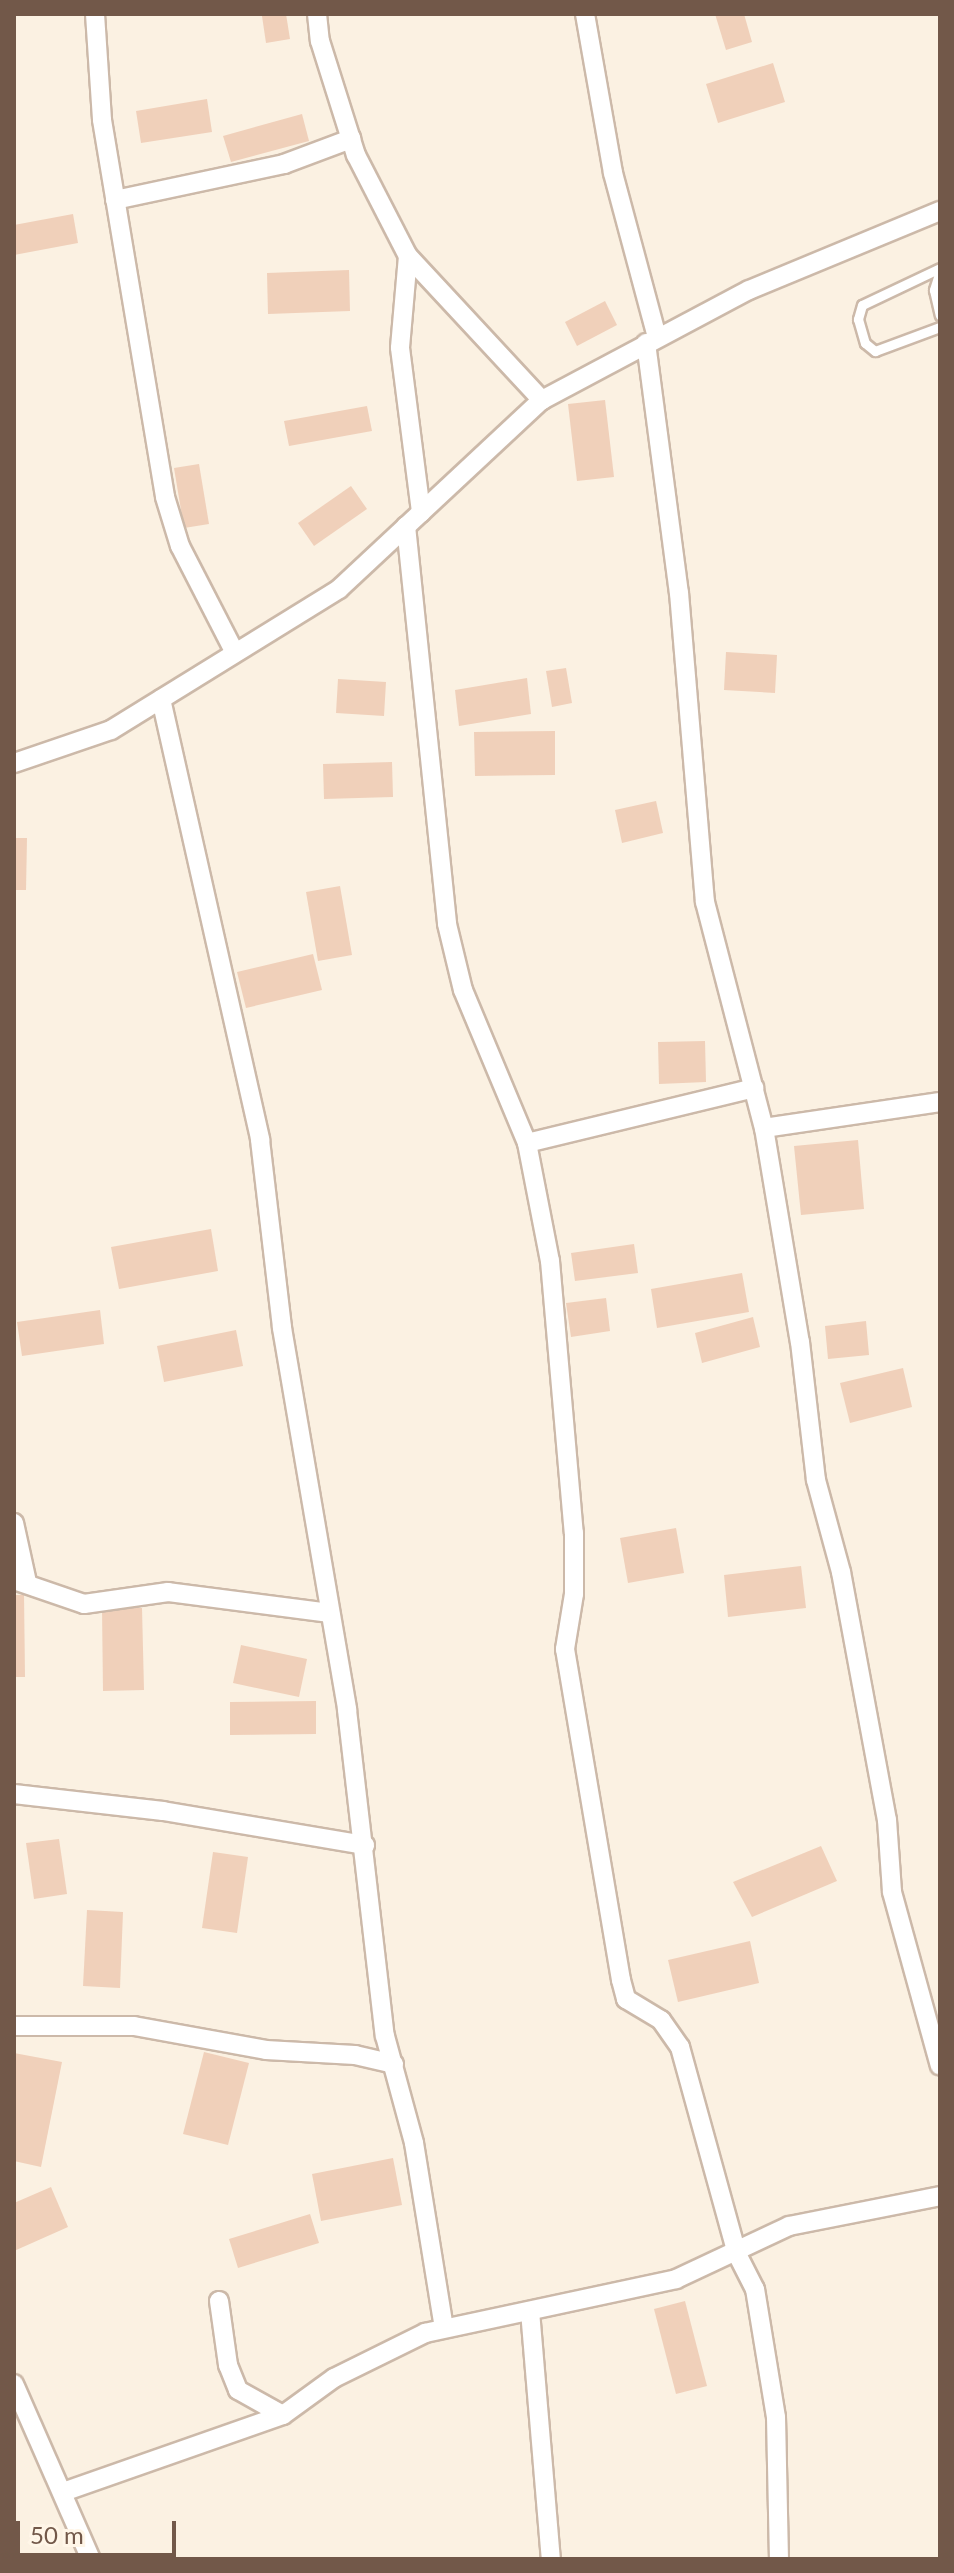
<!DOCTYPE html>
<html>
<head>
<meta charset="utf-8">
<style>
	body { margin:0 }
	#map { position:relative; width:954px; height:2573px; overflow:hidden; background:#fbf1e2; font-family:Lato,sans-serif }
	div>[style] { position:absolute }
	.building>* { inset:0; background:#f0d0ba }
	.roads { filter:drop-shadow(2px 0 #ccb9a9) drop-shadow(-2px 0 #ccb9a9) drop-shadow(0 2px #ccb9a9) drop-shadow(0 -2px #ccb9a9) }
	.service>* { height:9px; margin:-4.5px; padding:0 4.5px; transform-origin:4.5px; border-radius:4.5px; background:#fff }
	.minor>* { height:18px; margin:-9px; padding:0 9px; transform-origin:9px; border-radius:9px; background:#fff }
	span { translate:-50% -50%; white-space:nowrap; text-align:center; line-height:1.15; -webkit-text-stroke:6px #fff6e8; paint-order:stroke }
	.frame { position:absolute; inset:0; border:16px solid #725849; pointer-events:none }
	.scale { position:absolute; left:16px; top:2521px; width:160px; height:36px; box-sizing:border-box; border:4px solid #725849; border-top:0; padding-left:10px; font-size:24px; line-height:28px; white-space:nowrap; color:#725849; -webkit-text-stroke:6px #fff6e8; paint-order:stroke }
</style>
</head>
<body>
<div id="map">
	<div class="building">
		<div style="clip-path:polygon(286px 14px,290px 39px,266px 43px,262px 16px)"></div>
		<div style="clip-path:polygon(715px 14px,744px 14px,752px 42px,726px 50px)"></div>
		<div style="clip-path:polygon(773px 63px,785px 102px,718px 123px,706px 84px)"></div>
		<div style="clip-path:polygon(207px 99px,212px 132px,141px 143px,136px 111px)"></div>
		<div style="clip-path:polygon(302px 114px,309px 141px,231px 162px,223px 136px)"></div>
		<div style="clip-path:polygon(73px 214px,78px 243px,14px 255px,14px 225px)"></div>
		<div style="clip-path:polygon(349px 270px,350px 311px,268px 314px,267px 273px)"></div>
		<div style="clip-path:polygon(605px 301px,617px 325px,577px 346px,565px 322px)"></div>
		<div style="clip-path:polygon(605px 400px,614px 477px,577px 481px,568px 404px)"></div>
		<div style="clip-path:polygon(367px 406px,372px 431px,289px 446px,284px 421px)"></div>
		<div style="clip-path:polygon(199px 464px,209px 524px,184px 528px,174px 468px)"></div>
		<div style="clip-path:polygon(351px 486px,367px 509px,314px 546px,298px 523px)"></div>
		<div style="clip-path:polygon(726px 652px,777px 655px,775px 693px,724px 690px)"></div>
		<div style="clip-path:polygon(566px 668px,572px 703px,552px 707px,546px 671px)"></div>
		<div style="clip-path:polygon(527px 678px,531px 714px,459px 726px,455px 690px)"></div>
		<div style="clip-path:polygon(338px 679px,386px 682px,384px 716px,336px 713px)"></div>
		<div style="clip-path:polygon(555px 731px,555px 775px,475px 776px,474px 732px)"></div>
		<div style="clip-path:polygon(392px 762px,393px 797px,324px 799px,323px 764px)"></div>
		<div style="clip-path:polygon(656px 801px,663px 833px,622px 843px,615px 810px)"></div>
		<div style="clip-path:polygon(14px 838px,27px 838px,26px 890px,14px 890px)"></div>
		<div style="clip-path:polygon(340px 886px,352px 955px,318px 961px,306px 892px)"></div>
		<div style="clip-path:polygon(313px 954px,322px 990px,246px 1008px,237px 972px)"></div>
		<div style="clip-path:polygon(705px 1041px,706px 1082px,659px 1084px,658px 1042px)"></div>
		<div style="clip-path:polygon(858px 1140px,864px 1209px,801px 1215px,794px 1146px)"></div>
		<div style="clip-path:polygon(211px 1229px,218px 1271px,119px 1289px,111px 1247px)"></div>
		<div style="clip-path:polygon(634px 1244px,638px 1273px,575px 1281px,571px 1253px)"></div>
		<div style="clip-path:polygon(742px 1273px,749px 1312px,657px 1328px,651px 1289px)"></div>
		<div style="clip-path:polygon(606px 1298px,610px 1331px,571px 1337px,566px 1303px)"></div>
		<div style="clip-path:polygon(100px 1310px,104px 1344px,22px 1356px,17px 1322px)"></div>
		<div style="clip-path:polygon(753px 1317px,760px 1347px,702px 1363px,695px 1333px)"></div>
		<div style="clip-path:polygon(866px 1321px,869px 1355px,828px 1359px,825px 1326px)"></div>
		<div style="clip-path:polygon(236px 1330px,243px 1366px,164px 1382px,157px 1346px)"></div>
		<div style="clip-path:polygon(903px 1368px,912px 1407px,850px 1423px,840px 1383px)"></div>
		<div style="clip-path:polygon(676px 1528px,684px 1573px,628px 1583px,620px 1538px)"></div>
		<div style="clip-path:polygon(801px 1566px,806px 1608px,728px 1617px,724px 1575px)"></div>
		<div style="clip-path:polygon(14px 1595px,24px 1595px,25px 1677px,14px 1677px)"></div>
		<div style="clip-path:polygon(102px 1608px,142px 1608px,144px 1690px,103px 1691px)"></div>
		<div style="clip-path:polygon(241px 1645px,307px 1659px,299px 1697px,233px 1683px)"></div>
		<div style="clip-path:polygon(316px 1701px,316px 1734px,230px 1735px,230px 1702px)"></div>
		<div style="clip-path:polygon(59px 1839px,67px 1894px,34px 1899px,26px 1843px)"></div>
		<div style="clip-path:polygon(821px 1846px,837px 1881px,752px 1917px,733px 1882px)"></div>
		<div style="clip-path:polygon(213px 1852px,248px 1857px,237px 1933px,202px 1928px)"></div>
		<div style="clip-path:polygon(87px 1910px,123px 1912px,120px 1988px,83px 1986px)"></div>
		<div style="clip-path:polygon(750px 1941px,759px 1983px,678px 2002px,668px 1960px)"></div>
		<div style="clip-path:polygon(204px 2052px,249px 2063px,228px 2145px,183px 2134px)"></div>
		<div style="clip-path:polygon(14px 2053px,62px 2062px,41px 2167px,14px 2161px)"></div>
		<div style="clip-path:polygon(393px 2158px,402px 2205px,321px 2221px,312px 2174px)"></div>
		<div style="clip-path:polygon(51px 2187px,68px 2227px,14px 2251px,14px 2203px)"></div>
		<div style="clip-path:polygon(310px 2214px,319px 2243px,238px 2268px,229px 2239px)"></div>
		<div style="clip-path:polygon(685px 2301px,707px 2386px,676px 2394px,654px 2309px)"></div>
	</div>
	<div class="roads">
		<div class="service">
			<div style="left:940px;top:268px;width:86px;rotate:154.6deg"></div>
			<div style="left:862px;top:305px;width:15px;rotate:106deg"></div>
			<div style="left:858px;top:319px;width:25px;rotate:74deg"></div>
			<div style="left:865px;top:343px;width:13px;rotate:39deg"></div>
			<div style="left:875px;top:351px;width:69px;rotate:-20.3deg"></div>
			<div style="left:940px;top:271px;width:20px;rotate:108deg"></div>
			<div style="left:934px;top:290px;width:26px;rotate:77deg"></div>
		</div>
		<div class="minor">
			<div style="left:95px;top:14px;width:106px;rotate:86.2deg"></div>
			<div style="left:102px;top:120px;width:382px;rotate:80.5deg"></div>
			<div style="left:165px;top:497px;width:51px;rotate:73deg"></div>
			<div style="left:180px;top:546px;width:120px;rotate:62.8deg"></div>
			<div style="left:317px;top:14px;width:27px;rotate:84deg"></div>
			<div style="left:320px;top:41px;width:120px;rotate:72.5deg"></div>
			<div style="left:356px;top:155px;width:114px;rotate:62.8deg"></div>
			<div style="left:408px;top:256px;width:197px;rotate:47.1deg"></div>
			<div style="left:585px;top:14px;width:161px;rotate:80deg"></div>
			<div style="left:613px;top:173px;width:170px;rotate:75deg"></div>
			<div style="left:115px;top:200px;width:173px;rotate:-12deg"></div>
			<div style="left:284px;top:164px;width:72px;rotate:-20.5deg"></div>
			<div style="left:408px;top:256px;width:92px;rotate:95deg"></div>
			<div style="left:400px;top:348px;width:166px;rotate:82.7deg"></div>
			<div style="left:646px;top:343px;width:252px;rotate:82.5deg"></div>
			<div style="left:679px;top:593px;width:310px;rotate:85.2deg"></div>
			<div style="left:705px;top:902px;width:234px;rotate:75.4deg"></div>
			<div style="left:764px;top:1128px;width:217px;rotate:80.5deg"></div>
			<div style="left:800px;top:1342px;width:139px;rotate:83.4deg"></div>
			<div style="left:816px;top:1480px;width:95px;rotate:74.8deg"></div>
			<div style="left:841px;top:1572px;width:252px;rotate:79.5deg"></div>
			<div style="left:887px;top:1820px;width:72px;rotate:86deg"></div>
			<div style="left:892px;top:1892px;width:180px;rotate:74.6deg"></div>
			<div style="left:406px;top:526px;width:400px;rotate:84.1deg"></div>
			<div style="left:447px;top:924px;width:68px;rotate:76.4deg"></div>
			<div style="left:463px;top:990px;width:166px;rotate:67.3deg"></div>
			<div style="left:527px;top:1143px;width:120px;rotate:79deg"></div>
			<div style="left:550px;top:1261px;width:273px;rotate:85deg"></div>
			<div style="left:574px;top:1533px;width:61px;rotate:90deg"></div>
			<div style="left:574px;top:1594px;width:56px;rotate:99.3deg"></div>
			<div style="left:565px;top:1649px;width:336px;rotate:80.4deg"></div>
			<div style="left:621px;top:1980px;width:20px;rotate:75deg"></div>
			<div style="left:626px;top:1999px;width:41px;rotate:31deg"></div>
			<div style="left:661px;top:2020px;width:33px;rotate:55deg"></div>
			<div style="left:680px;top:2047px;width:215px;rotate:74.6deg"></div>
			<div style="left:737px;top:2254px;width:39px;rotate:63deg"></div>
			<div style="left:755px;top:2289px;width:130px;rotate:80.7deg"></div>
			<div style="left:776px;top:2417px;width:142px;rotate:88.8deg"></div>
			<div style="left:161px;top:699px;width:452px;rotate:77.3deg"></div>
			<div style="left:260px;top:1140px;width:189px;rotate:83.3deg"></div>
			<div style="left:282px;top:1328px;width:387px;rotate:80.3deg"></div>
			<div style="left:347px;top:1710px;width:328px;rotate:83.4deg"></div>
			<div style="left:385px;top:2036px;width:111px;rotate:74.8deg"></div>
			<div style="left:414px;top:2143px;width:187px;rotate:80.8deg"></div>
			<div style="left:14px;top:763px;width:102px;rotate:-18.8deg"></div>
			<div style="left:111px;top:730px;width:268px;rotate:-31.7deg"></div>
			<div style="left:339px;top:589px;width:277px;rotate:-43deg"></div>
			<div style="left:542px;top:400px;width:234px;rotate:-28deg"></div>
			<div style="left:749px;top:290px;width:207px;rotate:-22.5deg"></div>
			<div style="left:764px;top:1128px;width:178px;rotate:-8.4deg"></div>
			<div style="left:527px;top:1143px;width:234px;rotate:-13.6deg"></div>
			<div style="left:14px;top:1523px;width:60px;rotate:77.6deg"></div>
			<div style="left:14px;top:1580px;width:74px;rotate:18.9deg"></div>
			<div style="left:84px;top:1604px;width:85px;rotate:-8.1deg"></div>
			<div style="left:168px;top:1592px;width:162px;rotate:7.4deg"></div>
			<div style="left:14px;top:1794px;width:150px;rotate:6.5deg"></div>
			<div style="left:163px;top:1811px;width:205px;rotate:9.6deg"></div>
			<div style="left:14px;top:2026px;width:120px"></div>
			<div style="left:134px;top:2026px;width:134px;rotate:10.3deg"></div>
			<div style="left:266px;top:2050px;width:89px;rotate:3.2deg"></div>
			<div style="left:355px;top:2055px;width:40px;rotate:13deg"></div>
			<div style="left:219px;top:2301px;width:65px;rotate:82deg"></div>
			<div style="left:228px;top:2365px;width:27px;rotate:68deg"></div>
			<div style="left:238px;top:2390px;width:51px;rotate:29.1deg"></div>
			<div style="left:530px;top:2311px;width:249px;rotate:85.2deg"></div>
			<div style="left:14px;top:2384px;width:191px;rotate:66.3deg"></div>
			<div style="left:63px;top:2492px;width:233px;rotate:-19.3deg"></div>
			<div style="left:283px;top:2415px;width:63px;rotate:-36deg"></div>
			<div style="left:334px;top:2378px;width:102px;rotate:-26.3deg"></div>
			<div style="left:425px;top:2333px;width:257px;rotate:-12.1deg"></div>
			<div style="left:676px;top:2279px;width:125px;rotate:-25.1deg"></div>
			<div style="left:789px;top:2226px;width:154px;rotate:-11.2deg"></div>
		</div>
	</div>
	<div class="frame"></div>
	<div class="scale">50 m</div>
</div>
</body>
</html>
